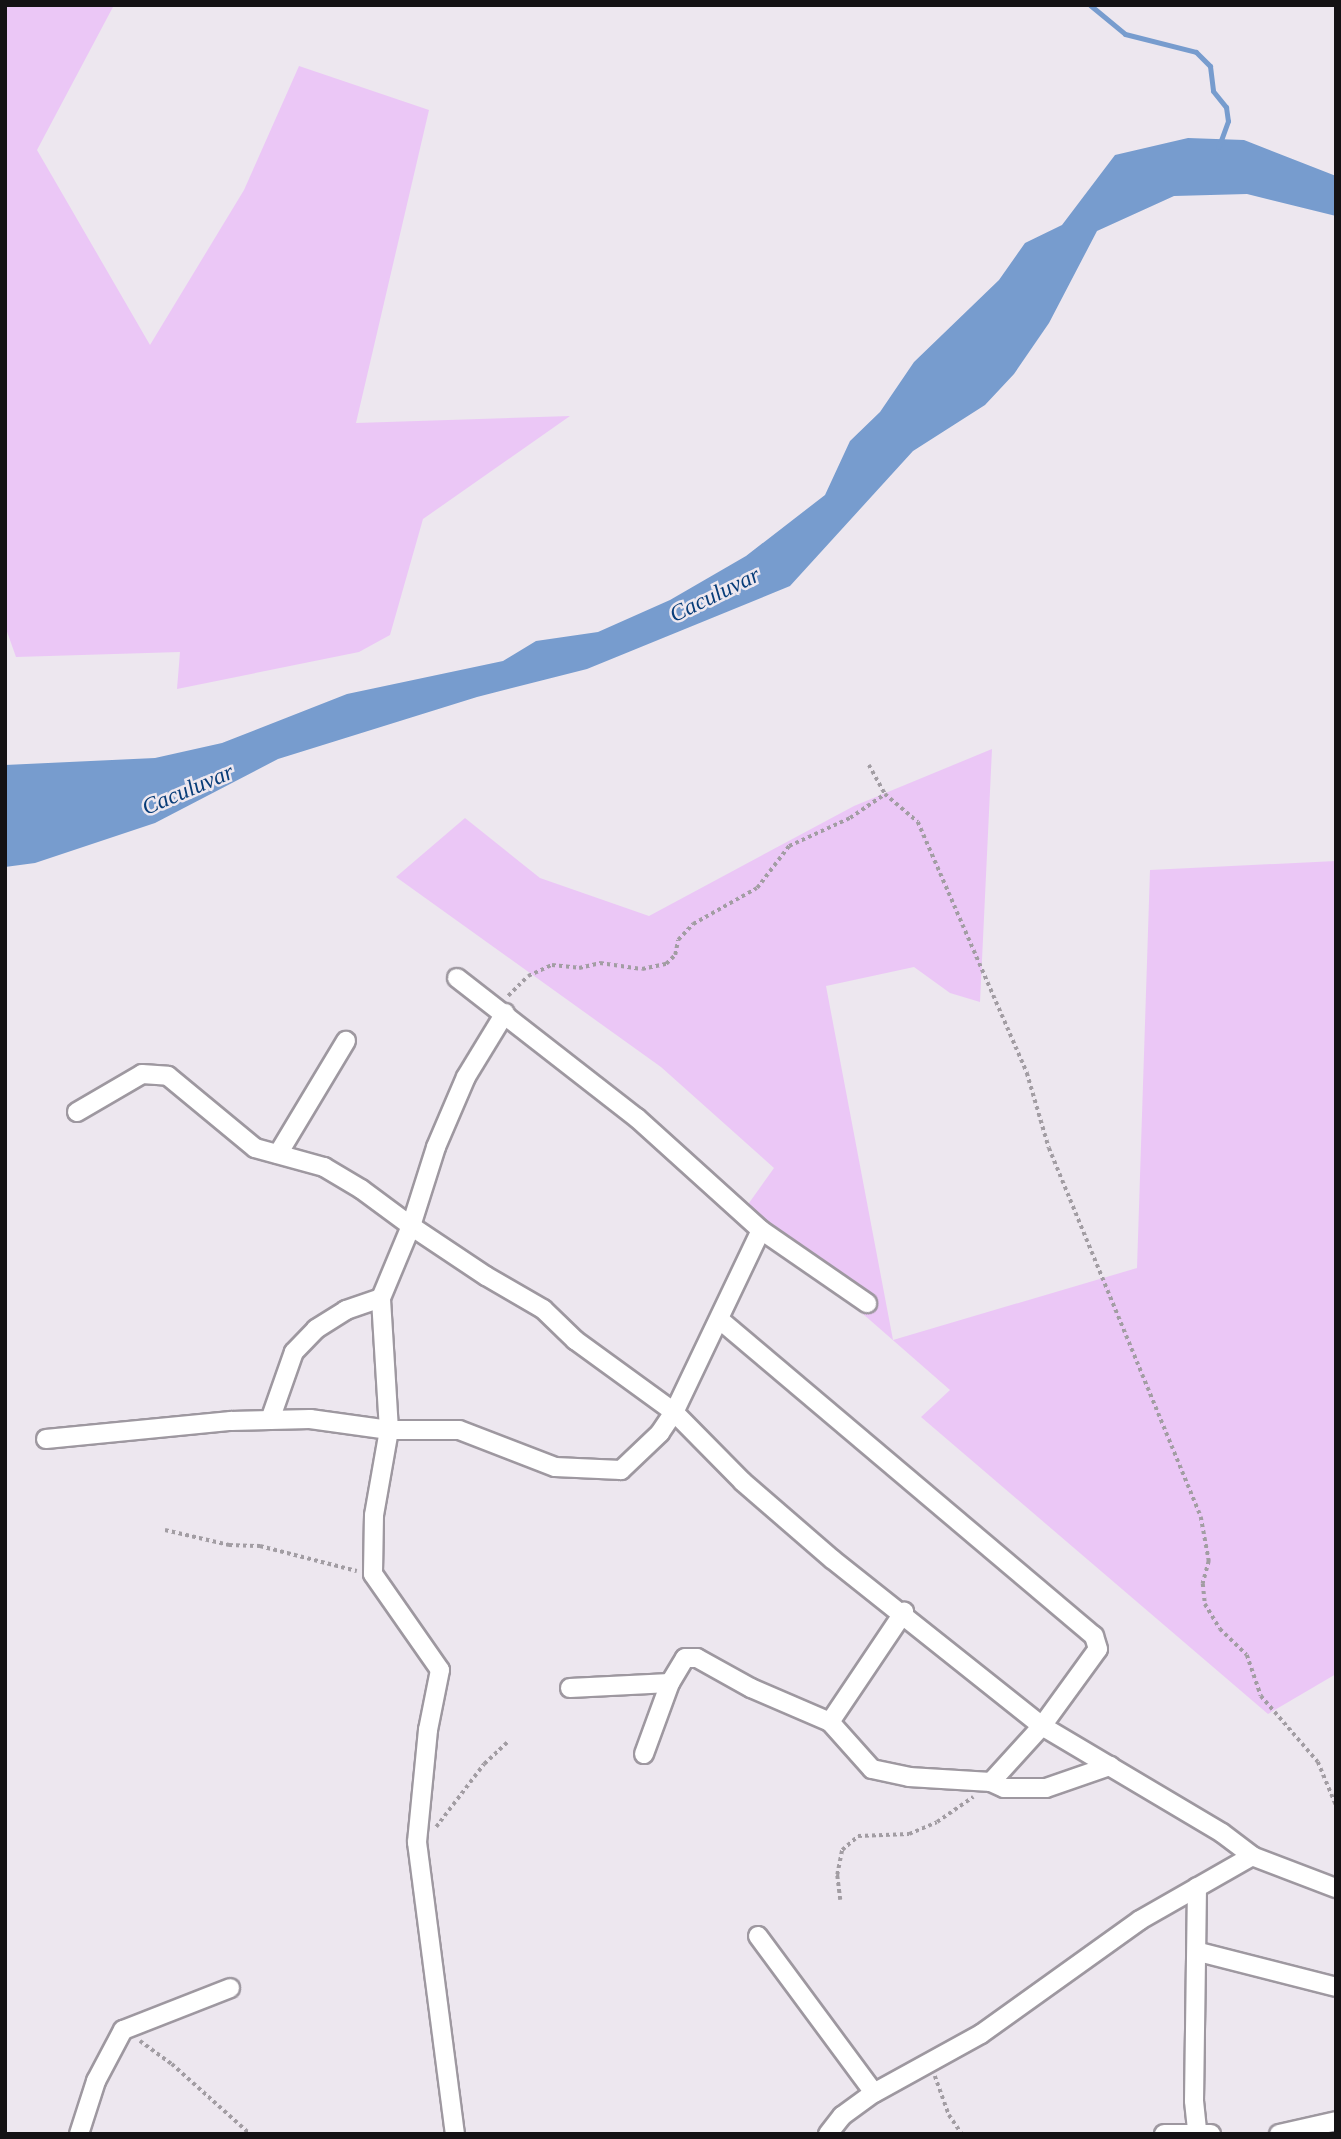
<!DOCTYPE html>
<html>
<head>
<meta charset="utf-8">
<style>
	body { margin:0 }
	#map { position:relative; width:1341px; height:2139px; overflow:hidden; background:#ede7ef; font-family:Georgia,serif }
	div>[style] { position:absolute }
	.green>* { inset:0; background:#ebc7f6 }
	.water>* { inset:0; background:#779cce }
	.stream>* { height:5px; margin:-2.5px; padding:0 2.5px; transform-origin:2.5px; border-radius:2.5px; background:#779cce }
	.path>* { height:3.5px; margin-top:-1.75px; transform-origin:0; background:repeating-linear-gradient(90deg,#a29da3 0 3.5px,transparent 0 7px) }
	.roads { filter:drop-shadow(2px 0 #9e98a0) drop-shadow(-2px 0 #9e98a0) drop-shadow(0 2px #9e98a0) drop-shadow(0 -2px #9e98a0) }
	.minor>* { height:18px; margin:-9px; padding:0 9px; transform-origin:9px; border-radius:9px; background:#fff }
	span { translate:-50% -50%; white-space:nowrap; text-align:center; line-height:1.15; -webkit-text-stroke:5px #ede7ef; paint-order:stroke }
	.water-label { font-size:23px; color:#073c78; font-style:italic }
	.frame { position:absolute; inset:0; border:7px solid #141214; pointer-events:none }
</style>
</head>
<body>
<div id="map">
	<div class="green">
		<div style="clip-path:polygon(5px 5px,114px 5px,37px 150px,150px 345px,244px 190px,299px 66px,429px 110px,356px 423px,570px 416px,423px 519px,390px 635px,359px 652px,177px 689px,180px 652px,16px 657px,5px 626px)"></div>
		<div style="clip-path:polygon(992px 749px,980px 1002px,950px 993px,914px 967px,826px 986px,893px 1340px,1137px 1268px,1150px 870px,1336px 861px,1336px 1674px,1268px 1714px,921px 1417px,950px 1390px,744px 1210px,774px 1168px,661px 1067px,396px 877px,465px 818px,540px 878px,649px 916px,854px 806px)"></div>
	</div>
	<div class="water">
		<div style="clip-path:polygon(1188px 138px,1244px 140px,1336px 176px,1336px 216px,1247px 194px,1174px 196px,1097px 231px,1049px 323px,1014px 374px,985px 405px,913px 451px,790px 586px,587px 669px,477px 697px,278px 759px,155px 823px,35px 863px,5px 867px,5px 765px,155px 758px,222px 743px,347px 694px,503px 661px,536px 641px,598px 632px,670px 600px,746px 556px,825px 495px,850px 441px,880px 412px,914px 362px,999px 280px,1025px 243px,1062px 225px,1115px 155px)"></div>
	</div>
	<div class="stream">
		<div style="left:1090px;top:5px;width:45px;rotate:39.6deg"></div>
		<div style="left:1125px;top:34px;width:73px;rotate:14.2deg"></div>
		<div style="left:1196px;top:52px;width:20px;rotate:45deg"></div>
		<div style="left:1210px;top:66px;width:25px;rotate:83deg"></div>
		<div style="left:1213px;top:91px;width:21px;rotate:51deg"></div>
		<div style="left:1226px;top:107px;width:14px;rotate:82deg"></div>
		<div style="left:1228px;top:121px;width:27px;rotate:110deg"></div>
	</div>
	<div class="path">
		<div style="left:869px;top:765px;width:33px;rotate:61deg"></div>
		<div style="left:885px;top:794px;width:43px;rotate:40.3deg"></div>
		<div style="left:918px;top:822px;width:274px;rotate:66.5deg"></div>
		<div style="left:1027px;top:1073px;width:78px;rotate:73.7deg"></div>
		<div style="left:1049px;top:1148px;width:399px;rotate:67.6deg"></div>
		<div style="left:1201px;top:1517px;width:45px;rotate:79.7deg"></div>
		<div style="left:1209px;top:1561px;width:24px;rotate:105deg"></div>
		<div style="left:1203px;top:1584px;width:20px;rotate:84deg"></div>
		<div style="left:1205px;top:1604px;width:29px;rotate:59deg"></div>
		<div style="left:1220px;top:1629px;width:37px;rotate:44deg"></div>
		<div style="left:1247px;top:1655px;width:43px;rotate:71.1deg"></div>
		<div style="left:1261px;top:1696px;width:87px;rotate:49.2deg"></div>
		<div style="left:1318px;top:1762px;width:47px;rotate:67.3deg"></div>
		<div style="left:508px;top:996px;width:28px;rotate:-45deg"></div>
		<div style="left:528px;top:976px;width:26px;rotate:-25deg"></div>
		<div style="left:552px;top:965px;width:27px;rotate:6deg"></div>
		<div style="left:579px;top:968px;width:22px;rotate:-13deg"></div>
		<div style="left:600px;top:963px;width:42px;rotate:8.1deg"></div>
		<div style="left:642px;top:969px;width:25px;rotate:-12deg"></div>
		<div style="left:666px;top:964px;width:13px;rotate:-45deg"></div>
		<div style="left:675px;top:955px;width:15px;rotate:-79deg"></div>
		<div style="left:678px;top:940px;width:22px;rotate:-47deg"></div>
		<div style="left:693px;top:924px;width:73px;rotate:-29.4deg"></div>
		<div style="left:757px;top:888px;width:53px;rotate:-52.7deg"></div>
		<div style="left:789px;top:846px;width:67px;rotate:-24.7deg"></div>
		<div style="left:850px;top:818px;width:42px;rotate:-34.4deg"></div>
		<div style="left:165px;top:1530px;width:66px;rotate:13.2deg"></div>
		<div style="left:229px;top:1545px;width:31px;rotate:2deg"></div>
		<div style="left:260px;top:1546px;width:100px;rotate:14.5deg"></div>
		<div style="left:436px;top:1827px;width:79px;rotate:-52.7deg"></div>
		<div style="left:484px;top:1764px;width:34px;rotate:-43deg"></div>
		<div style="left:840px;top:1900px;width:25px;rotate:-97deg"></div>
		<div style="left:837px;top:1875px;width:25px;rotate:-79deg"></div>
		<div style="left:842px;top:1850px;width:21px;rotate:-41deg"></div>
		<div style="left:858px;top:1836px;width:51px;rotate:-2.2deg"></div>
		<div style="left:909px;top:1834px;width:30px;rotate:-23deg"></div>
		<div style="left:937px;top:1822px;width:44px;rotate:-34.8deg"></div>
		<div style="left:140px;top:2041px;width:39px;rotate:36deg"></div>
		<div style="left:172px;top:2064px;width:105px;rotate:41.9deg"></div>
		<div style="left:935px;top:2076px;width:41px;rotate:70.3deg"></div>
		<div style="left:949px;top:2115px;width:23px;rotate:56deg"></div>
	</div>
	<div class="roads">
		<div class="minor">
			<div style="left:457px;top:978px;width:228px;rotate:37.9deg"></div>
			<div style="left:637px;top:1118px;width:167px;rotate:42.1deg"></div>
			<div style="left:761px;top:1230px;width:202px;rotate:115.5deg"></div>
			<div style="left:674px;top:1412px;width:98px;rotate:45.4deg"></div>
			<div style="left:743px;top:1482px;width:118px;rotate:40.9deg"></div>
			<div style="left:832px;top:1559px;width:268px;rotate:38.5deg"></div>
			<div style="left:1042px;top:1726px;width:209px;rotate:30.7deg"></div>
			<div style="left:1222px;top:1833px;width:38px;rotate:37deg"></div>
			<div style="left:1252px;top:1856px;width:90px;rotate:20.9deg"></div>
			<div style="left:77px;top:1112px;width:75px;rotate:-30.3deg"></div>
			<div style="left:142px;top:1074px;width:26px;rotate:4deg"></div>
			<div style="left:168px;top:1076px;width:113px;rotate:39.6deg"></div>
			<div style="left:255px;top:1148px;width:72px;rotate:15.4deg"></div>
			<div style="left:324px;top:1167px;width:43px;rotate:30.7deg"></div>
			<div style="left:361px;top:1189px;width:62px;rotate:36.5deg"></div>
			<div style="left:411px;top:1226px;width:90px;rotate:33.7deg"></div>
			<div style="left:486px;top:1276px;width:66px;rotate:30.1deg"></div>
			<div style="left:543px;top:1309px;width:45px;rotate:44.1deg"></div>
			<div style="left:575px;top:1340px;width:122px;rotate:36deg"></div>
			<div style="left:674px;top:1412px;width:25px;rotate:124deg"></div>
			<div style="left:660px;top:1433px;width:54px;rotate:136.5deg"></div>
			<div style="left:621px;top:1470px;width:66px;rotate:-177.4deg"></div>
			<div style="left:555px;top:1467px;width:103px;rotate:-158.9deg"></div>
			<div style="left:459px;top:1430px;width:70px;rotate:180deg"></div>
			<div style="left:389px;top:1430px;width:132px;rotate:-93.5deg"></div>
			<div style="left:381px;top:1298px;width:78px;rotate:-67.4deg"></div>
			<div style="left:411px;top:1226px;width:83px;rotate:-72.4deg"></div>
			<div style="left:436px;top:1147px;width:76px;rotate:-66.8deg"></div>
			<div style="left:466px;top:1077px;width:75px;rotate:-58.6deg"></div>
			<div style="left:278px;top:1154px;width:132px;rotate:-59deg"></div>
			<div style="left:761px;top:1230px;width:129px;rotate:34.6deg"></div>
			<div style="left:270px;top:1420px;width:72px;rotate:-70.6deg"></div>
			<div style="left:294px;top:1352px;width:32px;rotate:-46deg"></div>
			<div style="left:316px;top:1329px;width:36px;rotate:-32deg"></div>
			<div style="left:346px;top:1310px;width:37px;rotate:-19deg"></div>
			<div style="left:46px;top:1439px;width:186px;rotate:-5.6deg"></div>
			<div style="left:231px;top:1421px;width:79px;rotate:-1.5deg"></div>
			<div style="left:310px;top:1419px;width:80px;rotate:7.9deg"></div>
			<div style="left:389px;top:1430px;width:86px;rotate:100deg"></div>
			<div style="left:374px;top:1515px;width:59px;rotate:91deg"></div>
			<div style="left:373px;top:1574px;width:117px;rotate:55.1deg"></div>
			<div style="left:440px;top:1670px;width:61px;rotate:101.3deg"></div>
			<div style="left:428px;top:1730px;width:113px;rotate:95.6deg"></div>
			<div style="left:417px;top:1842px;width:294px;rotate:82.6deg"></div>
			<div style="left:570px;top:1688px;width:100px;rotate:-2.9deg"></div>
			<div style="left:830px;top:1722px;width:133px;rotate:-56.1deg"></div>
			<div style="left:644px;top:1754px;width:76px;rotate:-69.9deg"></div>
			<div style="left:670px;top:1683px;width:29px;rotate:-59deg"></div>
			<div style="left:685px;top:1658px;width:12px"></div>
			<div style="left:697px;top:1658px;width:62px;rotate:29.1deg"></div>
			<div style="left:751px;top:1688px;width:86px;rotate:23.3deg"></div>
			<div style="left:830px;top:1722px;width:63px;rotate:48.2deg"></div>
			<div style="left:872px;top:1769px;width:38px;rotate:12deg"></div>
			<div style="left:909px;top:1777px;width:82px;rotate:3.5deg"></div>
			<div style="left:991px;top:1782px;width:76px;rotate:-47.7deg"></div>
			<div style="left:1042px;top:1726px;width:95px;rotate:-54deg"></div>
			<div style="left:1098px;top:1649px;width:14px;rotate:-107deg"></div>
			<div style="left:1094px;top:1636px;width:490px;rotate:-139.8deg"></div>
			<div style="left:991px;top:1782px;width:14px;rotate:25deg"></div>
			<div style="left:1004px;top:1788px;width:42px"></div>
			<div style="left:1046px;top:1788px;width:68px;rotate:-19deg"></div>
			<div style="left:1197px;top:1887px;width:214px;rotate:90.8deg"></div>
			<div style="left:1194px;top:2101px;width:31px;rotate:84deg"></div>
			<div style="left:758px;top:1936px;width:195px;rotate:53.5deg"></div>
			<div style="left:874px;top:2093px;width:122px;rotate:-28.9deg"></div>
			<div style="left:981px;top:2034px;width:196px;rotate:-35.6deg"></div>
			<div style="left:1140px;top:1920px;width:129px;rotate:-29.7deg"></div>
			<div style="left:1199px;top:1952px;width:141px;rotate:14.3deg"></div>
			<div style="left:79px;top:2134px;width:56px;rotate:-72.2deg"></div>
			<div style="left:96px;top:2081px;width:58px;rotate:-62.1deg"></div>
			<div style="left:123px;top:2030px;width:115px;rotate:-21.4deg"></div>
			<div style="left:828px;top:2134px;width:23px;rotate:-52deg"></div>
			<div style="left:842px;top:2116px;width:39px;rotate:-36deg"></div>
			<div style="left:1164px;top:2134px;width:47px"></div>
			<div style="left:1279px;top:2134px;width:58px;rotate:-12.8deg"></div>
		</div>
	</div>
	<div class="water-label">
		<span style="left:715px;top:595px;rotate:-26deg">Caculuvar</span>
		<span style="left:188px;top:790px;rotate:-23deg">Caculuvar</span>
	</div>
	<div class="frame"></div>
</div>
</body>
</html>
